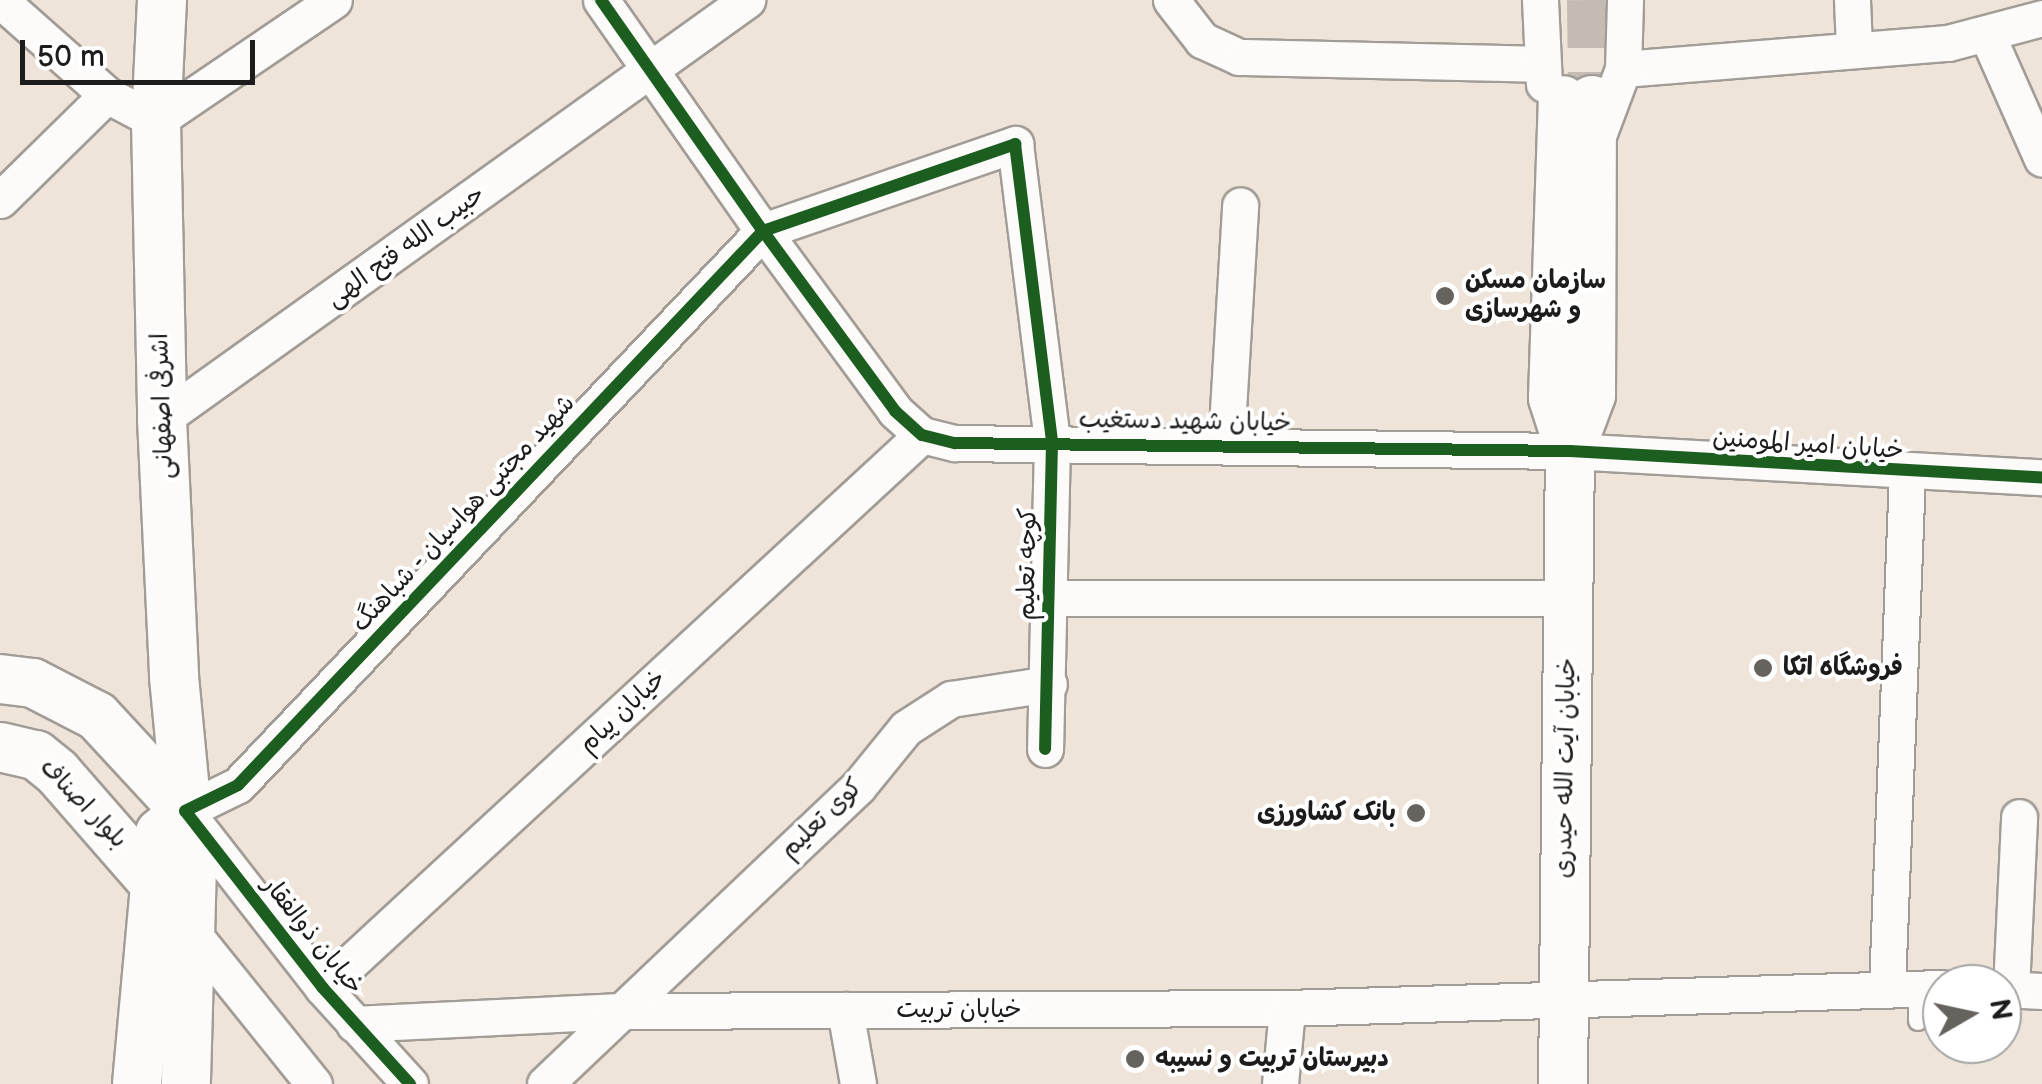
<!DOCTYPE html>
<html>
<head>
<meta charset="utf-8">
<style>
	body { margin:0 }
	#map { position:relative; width:2042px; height:1084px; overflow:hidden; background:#eee4d9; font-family:"Balsamiq Sans","Playpen Sans Arabic",sans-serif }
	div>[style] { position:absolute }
	.secondary-tunnel>* { height:48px; margin-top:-24px; transform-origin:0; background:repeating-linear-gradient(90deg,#c4bcb3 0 48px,transparent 0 72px) }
	.roads { filter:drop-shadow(2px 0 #a29c96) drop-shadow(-2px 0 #a29c96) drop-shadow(0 2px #a29c96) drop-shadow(0 -2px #a29c96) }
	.service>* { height:18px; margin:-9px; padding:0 9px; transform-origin:9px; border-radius:9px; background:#fcfbf9 }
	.minor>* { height:35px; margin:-17.5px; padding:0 17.5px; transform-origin:17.5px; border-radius:17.5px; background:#fcfbf9 }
	.secondary>* { height:48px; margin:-24px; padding:0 24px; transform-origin:24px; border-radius:24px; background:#fcfbf9 }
	.cycleway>* { height:12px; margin:-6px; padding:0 6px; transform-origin:6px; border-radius:6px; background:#1b5e20 }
	.dots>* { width:28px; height:28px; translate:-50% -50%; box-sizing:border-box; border:5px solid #fff; border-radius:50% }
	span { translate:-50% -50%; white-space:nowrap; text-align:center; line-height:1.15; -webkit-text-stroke:8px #fff; paint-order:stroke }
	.street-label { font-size:25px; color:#1c1c1c }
	.poi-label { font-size:25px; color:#1c1c1c; font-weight:700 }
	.left { translate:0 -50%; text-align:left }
	.right { translate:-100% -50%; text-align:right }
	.north { position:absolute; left:1922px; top:964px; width:100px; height:100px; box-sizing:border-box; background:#fff; border:2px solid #a4a4a4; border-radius:50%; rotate:81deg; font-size:28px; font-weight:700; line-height:40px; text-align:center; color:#1c1c1c }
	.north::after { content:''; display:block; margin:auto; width:35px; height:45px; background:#66625e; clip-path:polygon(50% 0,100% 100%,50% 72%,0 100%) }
	.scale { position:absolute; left:20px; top:40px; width:235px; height:45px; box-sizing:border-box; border:5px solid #1c1c1c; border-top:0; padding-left:12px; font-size:30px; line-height:35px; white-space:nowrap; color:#1c1c1c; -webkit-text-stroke:8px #fff; paint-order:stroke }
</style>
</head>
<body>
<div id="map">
	<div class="secondary-tunnel">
		<div style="left:1591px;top:0;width:100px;rotate:89.4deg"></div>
	</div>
	<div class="roads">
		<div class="service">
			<div style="left:1918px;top:987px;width:34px;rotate:90deg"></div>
		</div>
		<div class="minor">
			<div style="left:0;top:0;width:143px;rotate:41.6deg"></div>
			<div style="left:601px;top:0;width:282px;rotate:55deg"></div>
			<div style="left:763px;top:231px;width:223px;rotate:53.7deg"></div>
			<div style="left:895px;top:411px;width:36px;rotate:42deg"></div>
			<div style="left:922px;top:435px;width:34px;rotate:14deg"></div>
			<div style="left:955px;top:443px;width:615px;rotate:0.75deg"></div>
			<div style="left:1570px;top:451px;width:473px;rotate:3.2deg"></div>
			<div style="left:1171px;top:0;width:51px;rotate:52.2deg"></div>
			<div style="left:1202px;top:40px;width:41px;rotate:24.7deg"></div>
			<div style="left:1239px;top:57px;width:301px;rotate:1.3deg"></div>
			<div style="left:1540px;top:0;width:84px;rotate:87.3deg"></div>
			<div style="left:1852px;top:0;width:47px;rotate:87.6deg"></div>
			<div style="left:1988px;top:37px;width:133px;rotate:66.1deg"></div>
			<div style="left:1623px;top:69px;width:326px;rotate:-4.6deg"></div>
			<div style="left:1948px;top:43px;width:97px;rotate:-14.9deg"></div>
			<div style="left:1597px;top:138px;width:74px;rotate:-69.4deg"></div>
			<div style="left:1623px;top:69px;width:69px;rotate:-88.3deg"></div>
			<div style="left:0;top:200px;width:150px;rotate:-44.5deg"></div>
			<div style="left:107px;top:95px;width:55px;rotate:28deg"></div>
			<div style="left:156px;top:121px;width:215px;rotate:-34.2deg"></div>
			<div style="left:162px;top:419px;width:720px;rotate:-35.61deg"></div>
			<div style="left:1226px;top:444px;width:239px;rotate:-86.6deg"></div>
			<div style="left:1050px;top:598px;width:518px"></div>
			<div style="left:186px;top:925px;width:204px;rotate:51.2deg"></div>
			<div style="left:1887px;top:986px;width:512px;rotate:-87.76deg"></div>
			<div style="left:323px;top:988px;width:815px;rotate:-42.71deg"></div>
			<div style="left:2002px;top:989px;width:40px;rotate:2.9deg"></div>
			<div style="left:2011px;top:989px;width:172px;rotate:-87.3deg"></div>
			<div style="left:845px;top:1010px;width:75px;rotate:80deg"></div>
			<div style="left:354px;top:1024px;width:267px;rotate:-2.8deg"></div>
			<div style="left:621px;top:1011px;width:666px;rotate:-0.26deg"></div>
			<div style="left:1287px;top:1008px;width:655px;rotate:-1.75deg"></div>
			<div style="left:410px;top:1084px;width:130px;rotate:-132.2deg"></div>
			<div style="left:323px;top:988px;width:224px;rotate:-127.9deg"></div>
			<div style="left:185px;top:811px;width:59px;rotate:-26.1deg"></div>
			<div style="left:238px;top:785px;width:763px;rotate:-46.54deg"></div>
			<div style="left:763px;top:231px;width:267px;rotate:-19deg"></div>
			<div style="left:1015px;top:144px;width:301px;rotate:82.9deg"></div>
			<div style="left:1052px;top:443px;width:306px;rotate:91.3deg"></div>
			<div style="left:545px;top:1084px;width:431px;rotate:-43.5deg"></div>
			<div style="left:858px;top:787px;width:76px;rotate:-50.9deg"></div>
			<div style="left:906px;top:728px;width:54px;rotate:-32.8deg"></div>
			<div style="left:951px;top:699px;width:99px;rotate:-8.7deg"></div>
			<div style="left:1280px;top:1084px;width:76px;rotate:-84.7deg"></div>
		</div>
		<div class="secondary">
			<div style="left:162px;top:0;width:121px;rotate:92.8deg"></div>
			<div style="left:156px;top:121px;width:298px;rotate:88.8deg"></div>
			<div style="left:162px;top:419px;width:258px;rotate:87.3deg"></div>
			<div style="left:174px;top:677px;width:189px;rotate:84.5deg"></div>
			<div style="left:192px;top:865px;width:219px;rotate:91.6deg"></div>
			<div style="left:1570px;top:451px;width:60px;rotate:-69.4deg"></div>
			<div style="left:1591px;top:395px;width:295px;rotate:-89.8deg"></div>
			<div style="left:0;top:679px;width:33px;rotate:7deg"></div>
			<div style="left:33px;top:683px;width:72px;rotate:27.3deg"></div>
			<div style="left:97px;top:716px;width:129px;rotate:47.2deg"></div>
			<div style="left:0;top:747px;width:37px;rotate:13deg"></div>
			<div style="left:36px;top:755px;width:27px;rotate:39deg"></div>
			<div style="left:57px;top:772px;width:147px;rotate:48.9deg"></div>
			<div style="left:137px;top:1084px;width:252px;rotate:-84.8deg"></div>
			<div style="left:160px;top:833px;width:33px;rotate:-41deg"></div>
			<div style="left:1563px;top:1084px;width:633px;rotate:-89.37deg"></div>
			<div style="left:1570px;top:451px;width:56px;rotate:-107.8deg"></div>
			<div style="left:1553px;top:398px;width:298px;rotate:-88.1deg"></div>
		</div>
	</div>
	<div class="cycleway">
		<div style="left:601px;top:0;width:282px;rotate:55deg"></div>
		<div style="left:763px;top:231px;width:223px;rotate:53.7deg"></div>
		<div style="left:895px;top:411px;width:36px;rotate:42deg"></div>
		<div style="left:922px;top:435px;width:34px;rotate:14deg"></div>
		<div style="left:955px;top:443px;width:615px;rotate:0.75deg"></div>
		<div style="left:1570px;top:451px;width:473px;rotate:3.2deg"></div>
		<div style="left:410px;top:1084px;width:130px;rotate:-132.2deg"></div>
		<div style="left:323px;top:988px;width:224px;rotate:-127.9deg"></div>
		<div style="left:185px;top:811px;width:59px;rotate:-26.1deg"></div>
		<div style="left:238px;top:785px;width:763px;rotate:-46.54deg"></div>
		<div style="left:763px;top:231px;width:267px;rotate:-19deg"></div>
		<div style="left:1015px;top:144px;width:301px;rotate:82.9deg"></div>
		<div style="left:1052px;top:443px;width:306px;rotate:91.3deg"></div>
	</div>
	<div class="dots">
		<div style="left:1445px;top:296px;background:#66625e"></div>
		<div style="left:1763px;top:668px;background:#66625e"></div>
		<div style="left:1416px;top:813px;background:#66625e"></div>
		<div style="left:1135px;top:1059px;background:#66625e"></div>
	</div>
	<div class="street-label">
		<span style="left:406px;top:247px;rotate:-36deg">حبیب الله فتح الهی</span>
		<span style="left:163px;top:406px;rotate:-92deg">اشرفی اصفهانی</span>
		<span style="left:1185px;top:422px;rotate:1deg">خیابان شهید دستغیب</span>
		<span style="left:1808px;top:445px;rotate:4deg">خیابان امیر المومنین</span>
		<span style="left:464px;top:514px;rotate:-47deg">شهید مجتبی هواسیان - شباهنگ</span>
		<span style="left:1028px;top:564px;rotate:-89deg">کوچه تعلیم</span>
		<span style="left:623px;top:712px;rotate:-43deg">خیابان پیام</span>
		<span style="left:1566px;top:768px;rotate:-89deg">خیابان آیت الله حیدری</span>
		<span style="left:83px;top:804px;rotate:46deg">بلوار اصناف</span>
		<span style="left:822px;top:819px;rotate:-44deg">کوی تعلیم</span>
		<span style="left:312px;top:936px;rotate:51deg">خیابان ذوالفقار</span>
		<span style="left:959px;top:1010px">خیابان تربیت</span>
	</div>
	<div class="poi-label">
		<span class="left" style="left:1465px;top:296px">سازمان مسکن<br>و شهرسازی</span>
		<span class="left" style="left:1783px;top:668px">فروشگاه اتکا</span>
		<span class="right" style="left:1396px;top:813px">بانک کشاورزی</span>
		<span class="left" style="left:1155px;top:1059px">دبیرستان تربیت و نسیبه</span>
	</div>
	<div class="north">N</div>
	<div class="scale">50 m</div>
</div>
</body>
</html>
